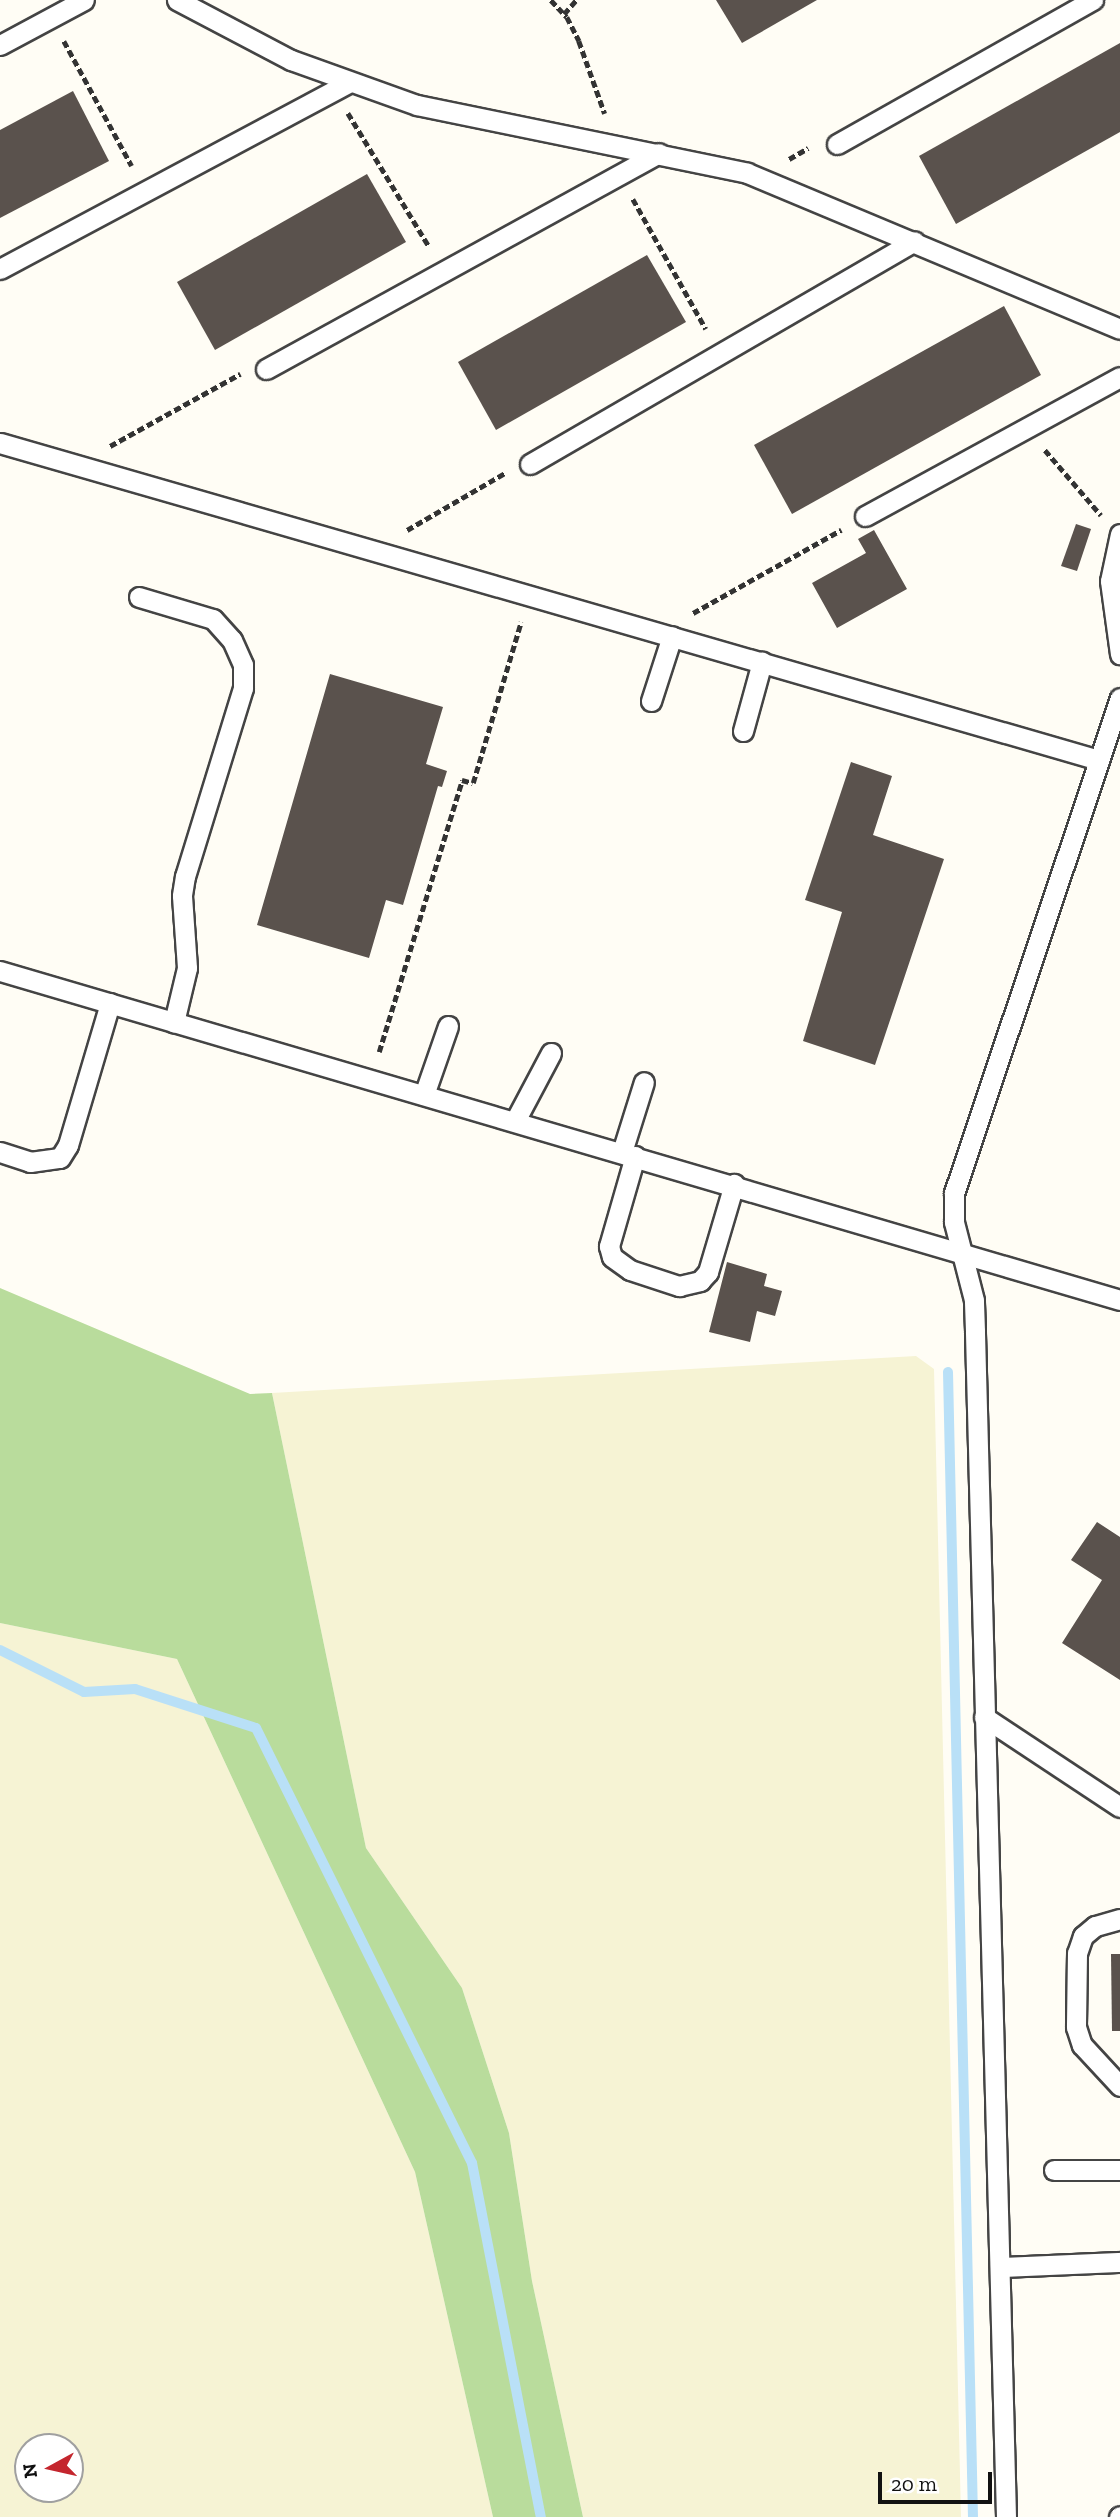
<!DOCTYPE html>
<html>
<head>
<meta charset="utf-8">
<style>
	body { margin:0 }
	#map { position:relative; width:1120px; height:2517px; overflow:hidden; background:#fffdf5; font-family:"Zilla Slab",serif }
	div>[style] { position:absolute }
	.farmland>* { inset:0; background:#f6f3d4 }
	.forest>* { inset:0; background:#b9dc9c }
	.stream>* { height:10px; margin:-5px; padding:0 5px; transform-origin:5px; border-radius:5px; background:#b9e0f7 }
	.building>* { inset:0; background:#5a524d }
	.path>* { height:4.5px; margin-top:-2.25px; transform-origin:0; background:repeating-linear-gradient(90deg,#333 0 7px,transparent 0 10.5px) }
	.roads { filter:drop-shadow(2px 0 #444) drop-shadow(-2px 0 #444) drop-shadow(0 2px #444) drop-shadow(0 -2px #444) }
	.lane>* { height:19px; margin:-9.5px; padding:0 9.5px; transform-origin:9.5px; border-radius:9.5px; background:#fff }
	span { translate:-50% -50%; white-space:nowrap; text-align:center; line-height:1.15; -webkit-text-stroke:7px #fff; paint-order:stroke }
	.north { position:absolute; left:14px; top:2433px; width:70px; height:70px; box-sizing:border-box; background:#fff; border:2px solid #a0a0a0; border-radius:50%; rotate:262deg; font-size:19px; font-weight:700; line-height:28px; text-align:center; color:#111 }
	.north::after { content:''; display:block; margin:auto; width:24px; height:32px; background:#c4262e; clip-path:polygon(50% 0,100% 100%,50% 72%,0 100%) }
	.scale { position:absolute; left:878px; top:2472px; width:114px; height:32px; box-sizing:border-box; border:4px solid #111; border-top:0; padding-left:9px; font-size:21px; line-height:24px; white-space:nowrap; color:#111; -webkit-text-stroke:5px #fff; paint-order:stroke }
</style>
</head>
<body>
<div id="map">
	<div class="farmland">
		<div style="clip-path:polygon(916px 1356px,934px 1369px,961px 2517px,583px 2517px,532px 2281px,509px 2133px,462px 1988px,366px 1848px,272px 1393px)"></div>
		<div style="clip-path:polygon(evenodd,0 1623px,177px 1659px,415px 2172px,493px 2517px,0 2517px,0 1623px,28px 2447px,70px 2447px,70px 2489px,28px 2489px,28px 2447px)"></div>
	</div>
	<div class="forest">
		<div style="clip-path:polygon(0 1288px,250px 1394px,272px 1393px,366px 1848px,462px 1988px,509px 2133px,532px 2281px,583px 2517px,493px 2517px,415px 2172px,177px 1659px,0 1623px)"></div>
	</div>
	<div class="stream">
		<div style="left:948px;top:1372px;width:1145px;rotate:88.75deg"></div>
		<div style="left:0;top:1650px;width:94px;rotate:26.6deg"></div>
		<div style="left:84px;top:1692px;width:51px;rotate:-3.4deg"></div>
		<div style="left:135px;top:1689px;width:127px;rotate:17.9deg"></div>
		<div style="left:256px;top:1728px;width:486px;rotate:63.6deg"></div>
		<div style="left:472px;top:2163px;width:361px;rotate:79deg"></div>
	</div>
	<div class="building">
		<div style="clip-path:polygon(716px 0,817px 0,742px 43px)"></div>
		<div style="clip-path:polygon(1120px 43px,1120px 132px,956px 224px,919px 156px)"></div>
		<div style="clip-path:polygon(73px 91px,109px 161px,0 218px,0 130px)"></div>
		<div style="clip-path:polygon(367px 174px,406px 242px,215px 350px,177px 282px)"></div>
		<div style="clip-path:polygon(647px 255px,686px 322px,496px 430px,458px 362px)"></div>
		<div style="clip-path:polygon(1004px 306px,1041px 375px,792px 514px,754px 445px)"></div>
		<div style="clip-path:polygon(1076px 524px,1091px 529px,1077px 571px,1061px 566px)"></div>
		<div style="clip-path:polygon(874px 530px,907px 589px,837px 628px,812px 583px,866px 553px,858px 539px)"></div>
		<div style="clip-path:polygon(330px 674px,443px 707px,426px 764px,447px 771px,442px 787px,438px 786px,403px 905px,386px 900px,369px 958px,257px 925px)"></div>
		<div style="clip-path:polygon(851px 762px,892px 776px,873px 835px,944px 859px,875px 1065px,803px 1041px,842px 912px,805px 900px)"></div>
		<div style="clip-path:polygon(727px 1262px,767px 1274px,764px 1286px,782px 1291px,775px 1316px,757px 1311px,750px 1342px,709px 1332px)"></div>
		<div style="clip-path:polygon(1097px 1522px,1120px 1537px,1120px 1680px,1062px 1643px,1102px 1580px,1071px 1560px)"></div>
		<div style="clip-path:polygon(1111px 1954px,1120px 1954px,1120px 2031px,1112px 2031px)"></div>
	</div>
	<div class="path">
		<div style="left:551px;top:0;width:23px;rotate:47deg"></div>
		<div style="left:567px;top:17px;width:27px;rotate:63deg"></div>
		<div style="left:579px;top:41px;width:77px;rotate:70.4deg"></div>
		<div style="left:564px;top:14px;width:18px;rotate:-49deg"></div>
		<div style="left:64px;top:41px;width:142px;rotate:61.5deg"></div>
		<div style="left:348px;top:113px;width:156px;rotate:58.7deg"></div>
		<div style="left:789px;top:159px;width:22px;rotate:-30deg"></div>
		<div style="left:633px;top:199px;width:149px;rotate:60.7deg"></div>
		<div style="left:110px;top:446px;width:149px;rotate:-29deg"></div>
		<div style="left:1045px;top:450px;width:86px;rotate:49.3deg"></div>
		<div style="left:407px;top:530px;width:113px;rotate:-30.2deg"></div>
		<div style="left:693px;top:613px;width:170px;rotate:-29.3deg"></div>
		<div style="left:379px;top:1052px;width:284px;rotate:-73deg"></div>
		<div style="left:462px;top:780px;width:11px;rotate:15deg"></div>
		<div style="left:473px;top:783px;width:168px;rotate:-73.4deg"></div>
	</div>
	<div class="roads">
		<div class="lane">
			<div style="left:177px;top:0;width:129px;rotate:27.8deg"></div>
			<div style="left:291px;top:60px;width:134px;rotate:19.7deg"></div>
			<div style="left:417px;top:105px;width:337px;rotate:11.6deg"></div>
			<div style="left:747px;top:173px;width:404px;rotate:22.7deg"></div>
			<div style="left:0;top:45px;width:95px;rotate:-28.2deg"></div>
			<div style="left:837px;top:144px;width:294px;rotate:-29.4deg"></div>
			<div style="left:0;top:269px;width:395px;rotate:-28.1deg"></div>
			<div style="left:266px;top:369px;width:448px;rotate:-28.8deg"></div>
			<div style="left:0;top:443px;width:1144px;rotate:16.09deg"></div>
			<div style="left:530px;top:464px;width:444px;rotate:-30.1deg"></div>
			<div style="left:865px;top:516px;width:290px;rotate:-28.6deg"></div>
			<div style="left:1120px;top:534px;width:48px;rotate:102deg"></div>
			<div style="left:1110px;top:581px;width:74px;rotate:82.2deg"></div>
			<div style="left:139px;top:597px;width:77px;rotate:16.6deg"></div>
			<div style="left:213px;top:619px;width:28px;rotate:48deg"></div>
			<div style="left:232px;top:640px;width:27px;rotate:66deg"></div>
			<div style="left:243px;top:665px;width:23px;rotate:90deg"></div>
			<div style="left:243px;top:688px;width:197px;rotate:107.1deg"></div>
			<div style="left:185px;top:876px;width:20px;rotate:99deg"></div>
			<div style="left:182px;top:896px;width:72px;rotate:86deg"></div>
			<div style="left:187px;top:968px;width:56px;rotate:103.5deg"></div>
			<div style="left:651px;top:701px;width:68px;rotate:-72.1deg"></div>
			<div style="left:743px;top:731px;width:72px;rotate:-74.6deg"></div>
			<div style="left:0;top:971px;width:1167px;rotate:16.37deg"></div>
			<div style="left:424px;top:1095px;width:73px;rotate:-70.8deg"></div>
			<div style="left:515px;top:1121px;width:77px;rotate:-62.1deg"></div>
			<div style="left:0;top:1152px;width:32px;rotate:18deg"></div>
			<div style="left:30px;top:1162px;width:30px;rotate:-8deg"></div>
			<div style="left:60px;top:1158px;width:15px;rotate:-58deg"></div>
			<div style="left:68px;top:1145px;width:148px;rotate:-73.5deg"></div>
			<div style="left:622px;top:1152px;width:73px;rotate:-72.6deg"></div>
			<div style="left:635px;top:1156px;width:94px;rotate:106.1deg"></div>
			<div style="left:609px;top:1246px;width:11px;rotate:75deg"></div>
			<div style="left:612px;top:1257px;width:22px;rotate:36deg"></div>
			<div style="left:630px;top:1270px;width:52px;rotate:18.1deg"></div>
			<div style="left:679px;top:1286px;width:22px;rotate:-13deg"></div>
			<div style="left:700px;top:1281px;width:12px;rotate:-48deg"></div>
			<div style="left:708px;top:1272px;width:92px;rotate:-73.5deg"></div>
			<div style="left:984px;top:1717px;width:163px;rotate:33.5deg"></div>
			<div style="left:1120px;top:1919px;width:26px;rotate:164deg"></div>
			<div style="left:1095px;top:1926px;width:16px;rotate:140deg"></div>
			<div style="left:1083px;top:1936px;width:18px;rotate:109deg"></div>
			<div style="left:1077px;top:1953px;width:74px;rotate:90.8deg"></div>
			<div style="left:1076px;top:2027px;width:19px;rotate:72deg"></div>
			<div style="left:1082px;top:2045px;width:56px;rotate:47.2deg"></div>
			<div style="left:1054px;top:2170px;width:66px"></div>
			<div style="left:1000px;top:2267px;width:120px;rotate:-2.4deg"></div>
			<div style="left:1006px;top:2517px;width:1186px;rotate:-91.5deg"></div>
			<div style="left:975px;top:1331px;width:31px;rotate:-92deg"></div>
			<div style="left:974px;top:1300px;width:81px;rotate:-104.4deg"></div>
			<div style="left:954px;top:1222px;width:29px;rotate:-90deg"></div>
			<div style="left:954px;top:1193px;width:522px;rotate:-71.46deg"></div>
			<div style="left:1119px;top:2517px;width:1px;rotate:-45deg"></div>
		</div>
	</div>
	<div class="north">N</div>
	<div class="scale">20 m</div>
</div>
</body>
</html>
